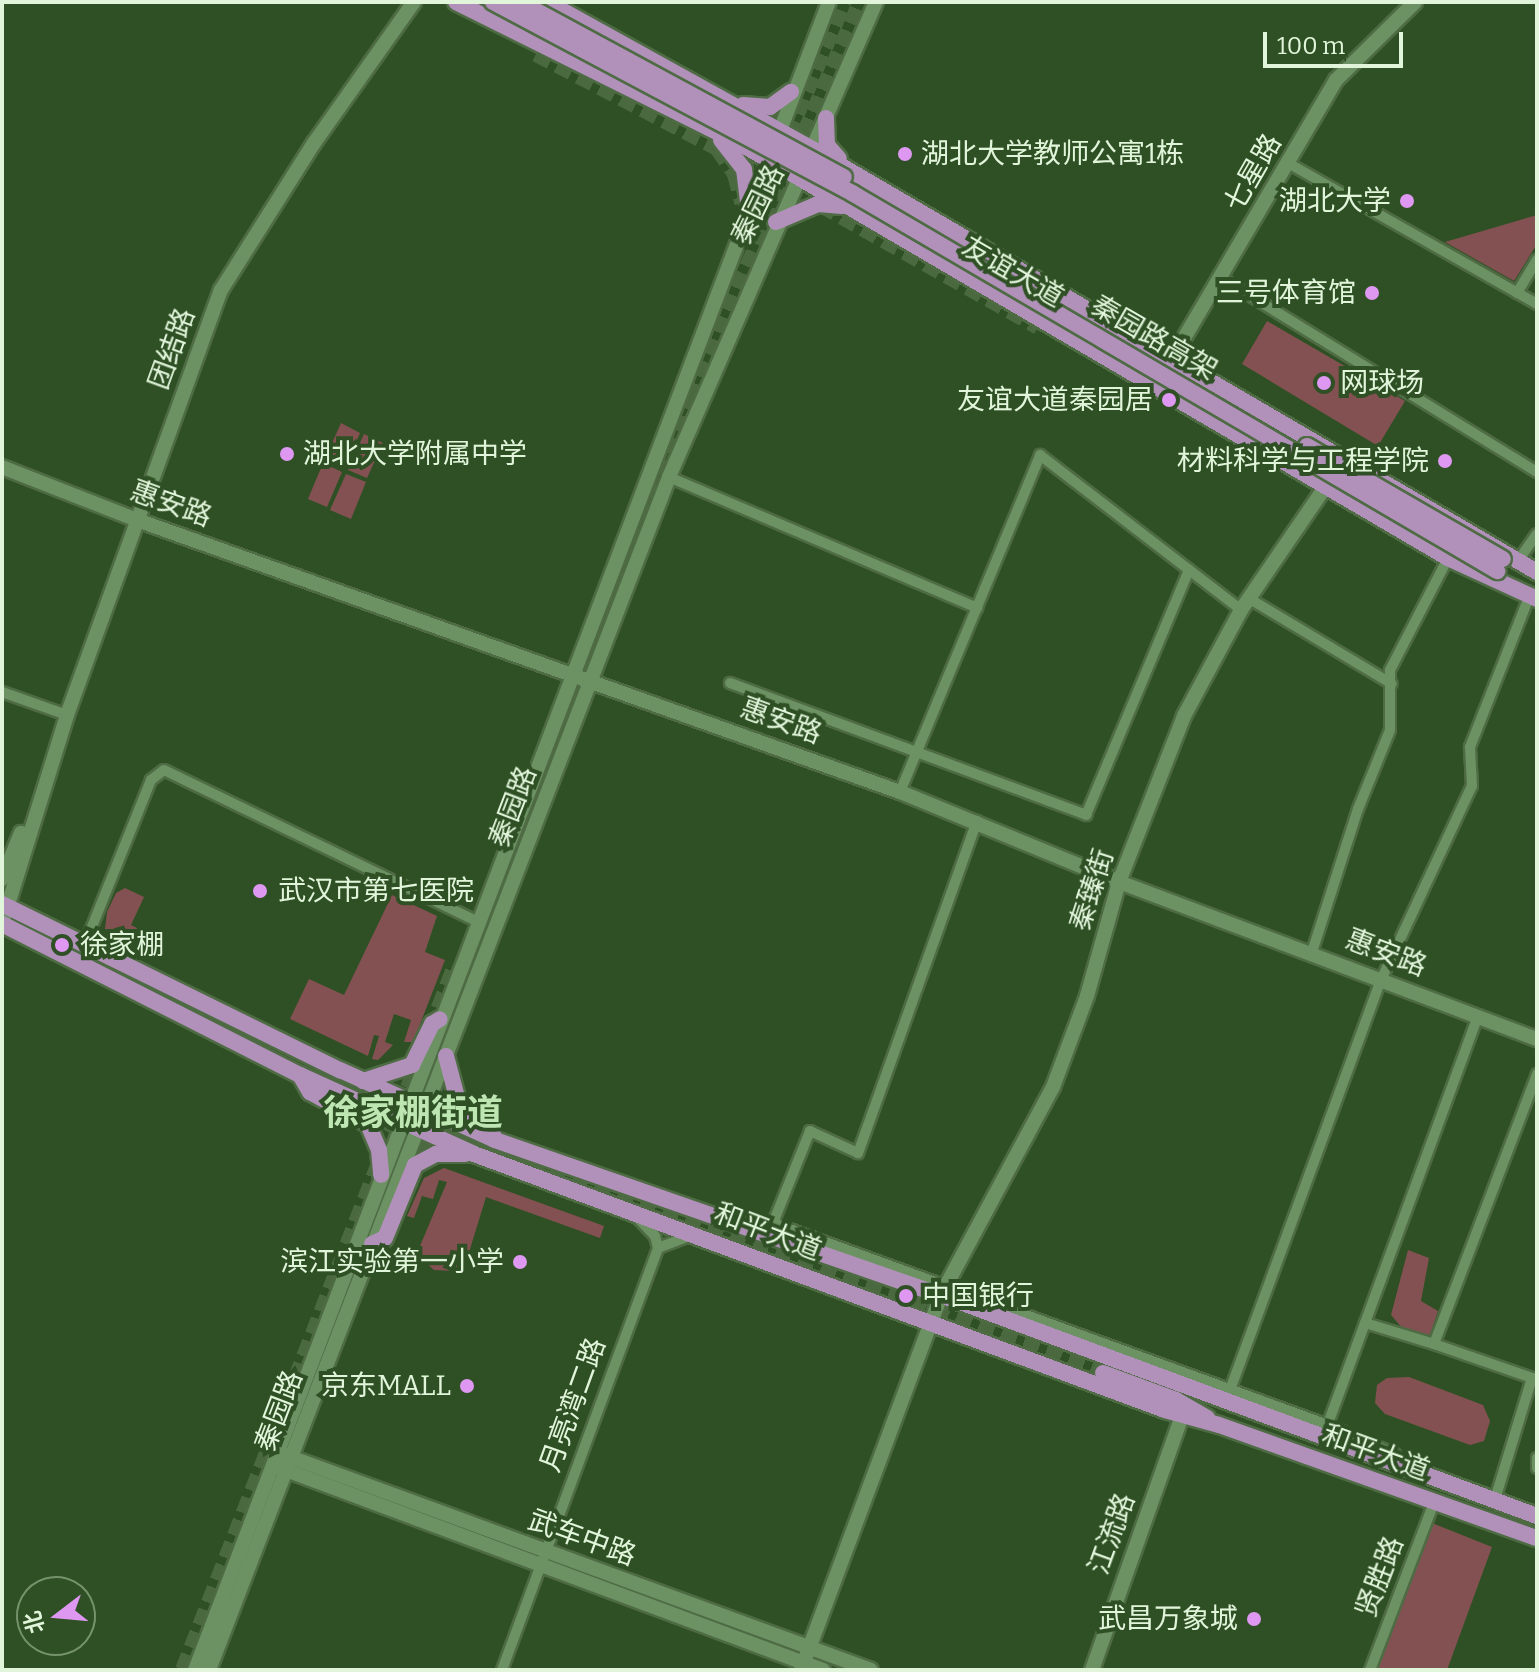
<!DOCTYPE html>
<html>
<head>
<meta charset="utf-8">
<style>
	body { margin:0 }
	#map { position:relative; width:1539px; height:1672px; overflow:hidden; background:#2f5024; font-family:Bitter,"Noto Sans SC",serif }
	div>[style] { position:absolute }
	.green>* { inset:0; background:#845152 }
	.primary-tunnel>* { height:16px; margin-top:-8px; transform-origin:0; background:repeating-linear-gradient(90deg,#4a693f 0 16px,transparent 0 24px) }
	.roads { filter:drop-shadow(2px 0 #4e6b44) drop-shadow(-2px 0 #4e6b44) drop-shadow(0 2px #4e6b44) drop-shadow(0 -2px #4e6b44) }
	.street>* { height:10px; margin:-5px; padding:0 5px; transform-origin:5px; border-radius:5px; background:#6c9162 }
	.secondary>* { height:14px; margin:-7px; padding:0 7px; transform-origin:7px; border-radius:7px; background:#6c9162 }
	.primary>* { height:16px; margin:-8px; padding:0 8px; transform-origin:8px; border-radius:8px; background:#b191ba }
	.bridges { filter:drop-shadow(2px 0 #4e6b44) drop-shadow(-2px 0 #4e6b44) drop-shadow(0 2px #4e6b44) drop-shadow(0 -2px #4e6b44) }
	.primary-bridge>* { height:16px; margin:-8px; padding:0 8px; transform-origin:8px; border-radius:8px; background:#b191ba }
	.dots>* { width:22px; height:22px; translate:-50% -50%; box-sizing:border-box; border:4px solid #2f5024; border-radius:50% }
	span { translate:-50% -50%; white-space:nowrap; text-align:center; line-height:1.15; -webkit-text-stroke:8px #2f5024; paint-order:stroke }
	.poi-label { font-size:28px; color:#e1f5db }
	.left { translate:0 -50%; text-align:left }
	.right { translate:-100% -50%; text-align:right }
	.street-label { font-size:28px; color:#e1f5db }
	.district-label { font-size:36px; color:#bee6b3; font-weight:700 }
	.frame { position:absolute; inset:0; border:4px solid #e1f5db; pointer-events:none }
	.north { position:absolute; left:16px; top:1576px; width:80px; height:80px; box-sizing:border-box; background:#2f5024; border:2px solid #76926d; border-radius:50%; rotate:254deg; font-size:22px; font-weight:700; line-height:32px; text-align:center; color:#e1f5db }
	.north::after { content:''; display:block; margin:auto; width:28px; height:36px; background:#de98f2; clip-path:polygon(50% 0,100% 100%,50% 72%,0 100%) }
	.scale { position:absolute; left:1263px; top:32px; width:140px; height:36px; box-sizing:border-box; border:4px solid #e1f5db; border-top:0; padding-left:10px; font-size:24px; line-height:28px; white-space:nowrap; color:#e1f5db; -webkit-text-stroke:6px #2f5024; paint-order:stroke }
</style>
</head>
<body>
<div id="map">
	<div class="green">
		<div style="clip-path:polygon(1537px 215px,1537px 244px,1514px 281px,1445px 242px)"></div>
		<div style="clip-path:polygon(1267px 321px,1405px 401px,1378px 446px,1242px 364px)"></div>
		<div style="clip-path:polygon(341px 423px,360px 433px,345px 468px,325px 459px)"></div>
		<div style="clip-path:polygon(364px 434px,383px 443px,367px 478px,348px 470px)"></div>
		<div style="clip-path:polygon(323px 463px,342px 472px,327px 507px,308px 499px)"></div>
		<div style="clip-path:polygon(346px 474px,366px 482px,351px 519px,330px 510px)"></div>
		<div style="clip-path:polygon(125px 888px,144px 897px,131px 925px,161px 940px,156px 953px,105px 929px,107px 912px,116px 893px)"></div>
		<div style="clip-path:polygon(392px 895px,437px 916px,425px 952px,445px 960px,413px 1042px,404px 1042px,411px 1020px,394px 1014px,385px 1042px,393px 1045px,378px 1060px,372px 1059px,379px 1036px,374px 1035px,368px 1056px,290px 1019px,309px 979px,344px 995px)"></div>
		<div style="clip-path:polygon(444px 1168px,604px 1226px,600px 1238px,486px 1197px,466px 1262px,455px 1271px,434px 1270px,423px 1260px,420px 1246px,447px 1182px,439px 1180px,433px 1199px,422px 1196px,414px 1218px,407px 1216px,424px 1178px)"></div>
		<div style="clip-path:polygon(1408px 1250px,1429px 1258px,1421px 1301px,1438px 1311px,1430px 1335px,1403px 1329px,1391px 1315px)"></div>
		<div style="clip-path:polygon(1409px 1377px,1483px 1405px,1490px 1421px,1484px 1441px,1470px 1445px,1385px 1414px,1375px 1403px,1377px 1385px,1387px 1378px)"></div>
		<div style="clip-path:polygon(1432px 1523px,1492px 1547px,1447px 1670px,1377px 1670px)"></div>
	</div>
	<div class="primary-tunnel">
		<div style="left:536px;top:54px;width:204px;rotate:27.4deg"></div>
		<div style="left:717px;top:148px;width:32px;rotate:55deg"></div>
		<div style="left:735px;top:174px;width:30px;rotate:76deg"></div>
		<div style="left:760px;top:202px;width:217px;rotate:-67.2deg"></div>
		<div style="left:821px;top:205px;width:249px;rotate:29.3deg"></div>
		<div style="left:563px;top:721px;width:347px;rotate:-68.3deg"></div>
		<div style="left:691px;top:399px;width:431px;rotate:-66.9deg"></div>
		<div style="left:430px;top:1031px;width:70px;rotate:-69deg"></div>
		<div style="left:383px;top:1182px;width:47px;rotate:-45deg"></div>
		<div style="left:416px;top:1149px;width:38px;rotate:-12deg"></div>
		<div style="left:453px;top:1141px;width:30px;rotate:6deg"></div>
		<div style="left:483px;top:1144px;width:661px;rotate:20.27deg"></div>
		<div style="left:183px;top:1670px;width:663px;rotate:-68.86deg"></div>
	</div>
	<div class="roads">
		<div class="street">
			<div style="left:1288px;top:163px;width:286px;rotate:29.5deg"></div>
			<div style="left:1223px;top:279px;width:369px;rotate:31.6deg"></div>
			<div style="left:1517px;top:293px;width:39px;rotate:-59deg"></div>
			<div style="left:669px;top:477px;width:335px;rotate:23deg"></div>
			<div style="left:1520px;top:558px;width:29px;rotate:-55deg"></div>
			<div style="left:1250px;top:599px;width:165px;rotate:30.9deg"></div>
			<div style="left:730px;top:683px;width:380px;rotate:20.3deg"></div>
			<div style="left:1086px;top:815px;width:266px;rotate:-67.2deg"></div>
			<div style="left:2px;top:692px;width:69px;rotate:19.5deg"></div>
			<div style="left:900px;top:792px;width:365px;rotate:-67.4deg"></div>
			<div style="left:1040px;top:455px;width:254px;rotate:37.6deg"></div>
			<div style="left:977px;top:821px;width:353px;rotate:109.7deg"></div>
			<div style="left:858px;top:1153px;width:53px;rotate:-155.4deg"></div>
			<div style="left:810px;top:1131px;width:99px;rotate:111.9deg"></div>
			<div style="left:773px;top:1223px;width:591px;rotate:20deg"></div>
			<div style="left:1328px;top:1425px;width:73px;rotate:23.4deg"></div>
			<div style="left:1395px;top:1454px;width:14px;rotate:56deg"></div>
			<div style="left:85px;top:944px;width:177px;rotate:-68.1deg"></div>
			<div style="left:151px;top:780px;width:16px;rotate:-38deg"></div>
			<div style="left:164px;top:770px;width:348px;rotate:25.8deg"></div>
			<div style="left:1312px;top:952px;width:150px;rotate:-72.2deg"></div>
			<div style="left:1358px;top:809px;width:85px;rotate:-67.9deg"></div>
			<div style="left:1390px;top:730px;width:60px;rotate:-90deg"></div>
			<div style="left:1390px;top:670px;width:126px;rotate:-62.6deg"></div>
			<div style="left:658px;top:1248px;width:33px;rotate:-21deg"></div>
			<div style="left:1365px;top:1323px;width:72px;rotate:16.9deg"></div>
			<div style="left:1434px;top:1344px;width:289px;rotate:-69.1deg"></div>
			<div style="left:1434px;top:1344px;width:104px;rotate:19.1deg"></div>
			<div style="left:1532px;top:1378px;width:127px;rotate:107deg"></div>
			<div style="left:1230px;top:1390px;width:437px;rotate:-69.8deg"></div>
			<div style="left:1381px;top:980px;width:214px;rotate:-64.9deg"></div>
			<div style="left:1472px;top:786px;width:39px;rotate:-93deg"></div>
			<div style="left:1470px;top:747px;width:163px;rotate:-68.5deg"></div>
			<div style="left:1326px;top:1429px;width:441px;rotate:-69.8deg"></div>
			<div style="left:1537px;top:1458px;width:10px;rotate:90deg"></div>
			<div style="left:502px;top:1670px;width:450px;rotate:-69.7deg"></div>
			<div style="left:658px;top:1248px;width:12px;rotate:-104deg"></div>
			<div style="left:655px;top:1236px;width:28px;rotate:-134deg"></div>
			<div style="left:1370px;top:1670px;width:180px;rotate:-69.1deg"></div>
		</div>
		<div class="secondary">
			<div style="left:1157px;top:384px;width:353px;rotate:-59.5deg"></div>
			<div style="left:1336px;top:80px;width:111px;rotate:-44.6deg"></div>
			<div style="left:2px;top:467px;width:145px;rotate:21.4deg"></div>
			<div style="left:137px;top:520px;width:810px;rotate:19.62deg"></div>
			<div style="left:900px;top:792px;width:237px;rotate:22.3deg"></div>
			<div style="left:1119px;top:882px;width:447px;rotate:20.6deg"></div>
			<div style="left:2px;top:879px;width:50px;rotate:-67.6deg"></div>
			<div style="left:2px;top:924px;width:219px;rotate:-72.7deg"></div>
			<div style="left:67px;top:715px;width:452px;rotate:-70.1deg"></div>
			<div style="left:221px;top:290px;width:174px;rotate:-57.7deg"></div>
			<div style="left:314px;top:143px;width:173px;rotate:-54.7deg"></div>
			<div style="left:282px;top:1454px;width:627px;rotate:20.14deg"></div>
			<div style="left:275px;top:1466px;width:585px;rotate:20.42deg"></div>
			<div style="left:195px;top:1670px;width:1784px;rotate:-69.19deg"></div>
			<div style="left:209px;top:1670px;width:1279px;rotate:-68.91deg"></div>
			<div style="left:669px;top:477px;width:518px;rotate:-66.45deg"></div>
			<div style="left:801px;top:1670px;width:400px;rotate:-69.5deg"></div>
			<div style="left:941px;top:1295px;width:236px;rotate:-61.7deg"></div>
			<div style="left:1053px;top:1087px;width:97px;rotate:-69.5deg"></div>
			<div style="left:1087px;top:996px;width:118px;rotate:-74.3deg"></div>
			<div style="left:1119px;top:882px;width:178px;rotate:-68.6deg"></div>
			<div style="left:1184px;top:716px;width:120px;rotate:-61.7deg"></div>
			<div style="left:1241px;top:610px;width:150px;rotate:-55.6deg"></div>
			<div style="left:1092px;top:1670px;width:269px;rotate:-70.5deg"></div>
		</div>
		<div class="primary">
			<div style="left:456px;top:2px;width:321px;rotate:26.5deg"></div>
			<div style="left:743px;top:145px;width:817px;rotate:30.36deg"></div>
			<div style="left:1448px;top:558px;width:98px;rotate:24.7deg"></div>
			<div style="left:547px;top:2px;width:305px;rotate:29deg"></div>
			<div style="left:814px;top:150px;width:837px;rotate:30.27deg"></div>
			<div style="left:743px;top:105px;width:27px;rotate:4deg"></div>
			<div style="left:770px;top:107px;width:26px;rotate:-36deg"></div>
			<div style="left:826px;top:118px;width:27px;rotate:88deg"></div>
			<div style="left:827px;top:145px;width:18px;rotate:49deg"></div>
			<div style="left:721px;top:140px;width:37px;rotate:52deg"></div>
			<div style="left:744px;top:169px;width:41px;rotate:83deg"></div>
			<div style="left:776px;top:222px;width:46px;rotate:-23.2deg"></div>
			<div style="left:818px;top:204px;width:24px;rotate:5deg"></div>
			<div style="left:2px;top:904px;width:377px;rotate:26.2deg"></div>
			<div style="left:340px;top:1070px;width:170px;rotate:24.3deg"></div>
			<div style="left:495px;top:1140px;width:472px;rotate:19.2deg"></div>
			<div style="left:941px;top:1295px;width:636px;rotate:20.35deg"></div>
			<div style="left:2px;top:924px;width:334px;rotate:26.9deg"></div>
			<div style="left:300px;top:1075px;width:191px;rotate:24.4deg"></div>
			<div style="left:474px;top:1154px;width:737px;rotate:20.33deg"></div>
			<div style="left:1165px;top:1410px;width:56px;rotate:15.5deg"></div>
			<div style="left:1219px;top:1425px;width:337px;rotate:19.6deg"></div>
			<div style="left:446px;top:1056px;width:47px;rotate:75.1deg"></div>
			<div style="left:458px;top:1101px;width:48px;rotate:43.3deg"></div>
			<div style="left:300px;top:1075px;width:20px;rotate:60deg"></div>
			<div style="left:310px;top:1092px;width:66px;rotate:28.9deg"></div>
			<div style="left:368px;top:1124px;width:28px;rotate:67deg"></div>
			<div style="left:379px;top:1150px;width:25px;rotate:85deg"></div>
			<div style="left:363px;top:1081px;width:52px;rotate:-18.1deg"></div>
			<div style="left:412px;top:1065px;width:46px;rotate:-64deg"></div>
			<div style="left:432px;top:1024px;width:9px;rotate:-32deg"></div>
			<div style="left:372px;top:1244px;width:14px;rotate:-25deg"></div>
			<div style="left:385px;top:1238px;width:79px;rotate:-67.7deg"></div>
			<div style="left:415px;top:1165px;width:24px;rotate:-28deg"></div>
			<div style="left:436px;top:1154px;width:29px"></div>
			<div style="left:1103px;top:1373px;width:78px;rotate:20.3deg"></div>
			<div style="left:1176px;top:1400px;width:36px;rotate:30deg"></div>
		</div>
	</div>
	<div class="bridges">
		<div class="primary-bridge">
			<div style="left:493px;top:2px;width:407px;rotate:28deg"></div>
			<div style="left:852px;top:193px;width:748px;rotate:30.37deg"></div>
			<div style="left:520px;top:2px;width:368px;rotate:28.4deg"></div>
			<div style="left:1307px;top:446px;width:226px;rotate:30deg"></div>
		</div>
	</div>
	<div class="dots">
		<div style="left:905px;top:154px;background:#de98f2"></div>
		<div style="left:1407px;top:201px;background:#de98f2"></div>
		<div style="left:1372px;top:293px;background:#de98f2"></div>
		<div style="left:1324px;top:383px;background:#de98f2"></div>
		<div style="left:1169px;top:400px;background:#de98f2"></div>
		<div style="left:287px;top:454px;background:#de98f2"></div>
		<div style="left:1445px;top:461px;background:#de98f2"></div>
		<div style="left:260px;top:891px;background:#de98f2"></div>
		<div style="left:62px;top:945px;background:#de98f2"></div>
		<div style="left:520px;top:1262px;background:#de98f2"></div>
		<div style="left:906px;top:1296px;background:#de98f2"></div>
		<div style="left:467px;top:1386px;background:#de98f2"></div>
		<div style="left:1254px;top:1619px;background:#de98f2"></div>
	</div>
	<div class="poi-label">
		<span class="left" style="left:921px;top:154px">湖北大学教师公寓1栋</span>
		<span class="right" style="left:1391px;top:201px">湖北大学</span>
		<span class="right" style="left:1356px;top:293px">三号体育馆</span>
		<span class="left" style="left:1340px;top:383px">网球场</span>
		<span class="right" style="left:1153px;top:400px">友谊大道秦园居</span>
		<span class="left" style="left:303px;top:454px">湖北大学附属中学</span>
		<span class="right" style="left:1429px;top:461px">材料科学与工程学院</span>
		<span class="left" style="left:278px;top:891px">武汉市第七医院</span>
		<span class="left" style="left:80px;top:945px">徐家棚</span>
		<span class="right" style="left:504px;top:1262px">滨江实验第一小学</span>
		<span class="left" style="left:922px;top:1296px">中国银行</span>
		<span class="right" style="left:451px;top:1386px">京东MALL</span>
		<span class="right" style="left:1238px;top:1619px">武昌万象城</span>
	</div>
	<div class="street-label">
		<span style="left:1253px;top:173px;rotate:-60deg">七星路</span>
		<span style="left:758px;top:205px;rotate:-64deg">秦园路</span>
		<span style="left:1013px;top:272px;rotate:30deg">友谊大道</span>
		<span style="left:1154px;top:338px;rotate:30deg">秦园路高架</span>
		<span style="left:172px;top:349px;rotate:-70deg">团结路</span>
		<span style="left:171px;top:504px;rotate:20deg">惠安路</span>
		<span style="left:781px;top:721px;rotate:20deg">惠安路</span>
		<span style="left:513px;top:807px;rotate:-69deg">秦园路</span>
		<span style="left:1092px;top:890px;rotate:-72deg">秦臻街</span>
		<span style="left:1386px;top:953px;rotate:21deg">惠安路</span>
		<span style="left:768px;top:1232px;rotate:21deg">和平大道</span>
		<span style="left:573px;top:1405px;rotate:-70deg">月亮湾二路</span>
		<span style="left:279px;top:1411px;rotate:-69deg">秦园路</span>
		<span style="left:1376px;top:1453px;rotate:20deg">和平大道</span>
		<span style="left:1112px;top:1534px;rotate:-70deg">江流路</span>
		<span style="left:582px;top:1538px;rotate:20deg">武车中路</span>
		<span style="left:1380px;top:1577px;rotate:-69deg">贤胜路</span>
	</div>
	<div class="district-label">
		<span style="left:413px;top:1114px">徐家棚街道</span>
	</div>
	<div class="frame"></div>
	<div class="north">北</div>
	<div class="scale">100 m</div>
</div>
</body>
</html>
